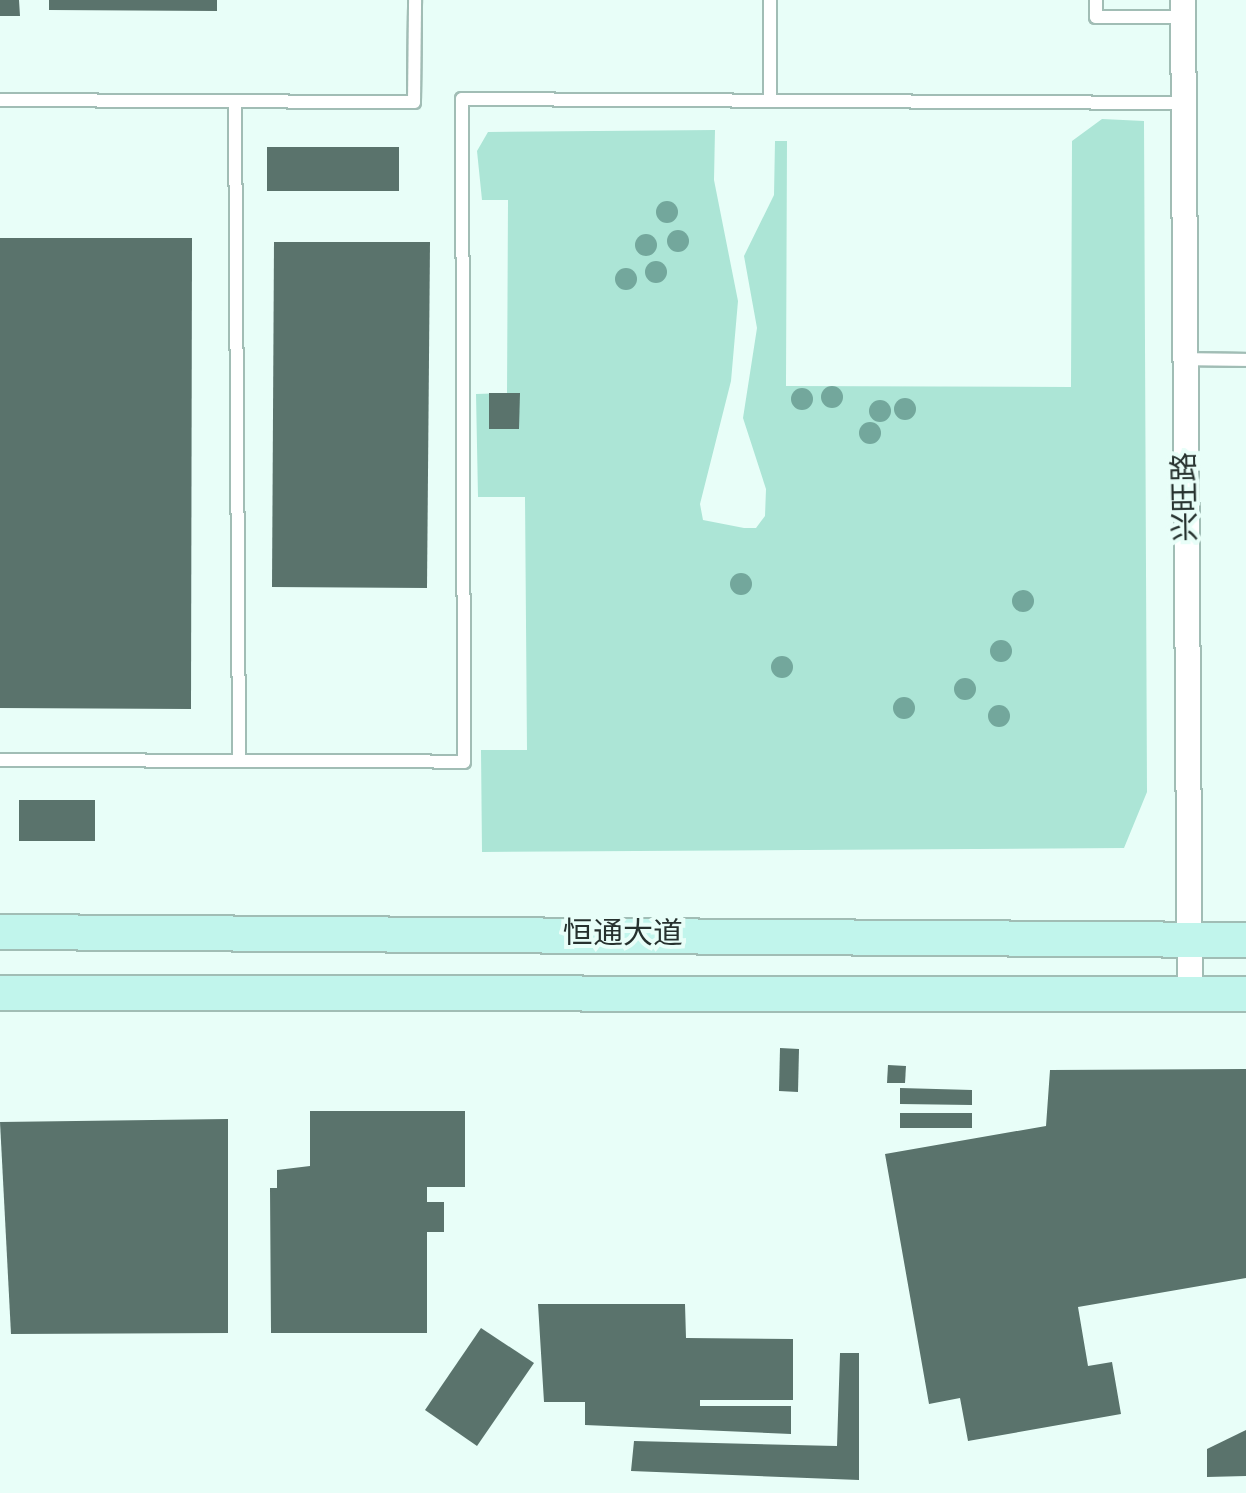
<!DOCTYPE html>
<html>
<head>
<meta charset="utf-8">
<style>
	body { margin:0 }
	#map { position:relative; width:1246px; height:1493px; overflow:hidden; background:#e8fef8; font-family:"Space Grotesk","Noto Sans SC",sans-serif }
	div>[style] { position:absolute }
	.green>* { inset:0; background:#ace5d6 }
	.building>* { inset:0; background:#5a736c }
	.roads { filter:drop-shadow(2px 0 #a1bdb5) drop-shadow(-2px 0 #a1bdb5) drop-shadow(0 2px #a1bdb5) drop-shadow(0 -2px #a1bdb5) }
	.lane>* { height:12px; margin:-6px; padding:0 6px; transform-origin:6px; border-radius:6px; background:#fff }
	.street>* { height:24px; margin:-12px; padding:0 12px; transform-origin:12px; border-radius:12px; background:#fff }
	.secondary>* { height:34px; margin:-17px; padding:0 17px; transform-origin:17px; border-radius:17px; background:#c1f5ec }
	.trees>* { width:22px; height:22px; margin:-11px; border-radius:50%; background:#73a79c }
	span { translate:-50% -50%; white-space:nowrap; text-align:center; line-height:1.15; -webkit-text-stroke:8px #e8fef8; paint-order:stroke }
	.street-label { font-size:30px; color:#26312e }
</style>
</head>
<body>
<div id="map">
	<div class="green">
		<div style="clip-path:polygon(1102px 119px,1144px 121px,1147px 792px,1124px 848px,482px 852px,481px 750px,527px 750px,525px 497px,478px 497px,476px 394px,507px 393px,508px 200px,482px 200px,477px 151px,488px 132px,715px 130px,714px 180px,738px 301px,731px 381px,700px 504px,703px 520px,744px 528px,756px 528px,765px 516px,766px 489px,743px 418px,757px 328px,744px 256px,774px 195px,775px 141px,787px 141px,786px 386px,1071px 387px,1072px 141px)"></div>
	</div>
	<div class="building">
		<div style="clip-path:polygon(0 0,19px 0,20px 16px,0 16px)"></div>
		<div style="clip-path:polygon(49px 0,217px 0,217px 11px,49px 10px)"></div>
		<div style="clip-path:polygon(267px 147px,399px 147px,399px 191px,267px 191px)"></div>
		<div style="clip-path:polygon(0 238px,192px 238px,191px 709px,0 708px)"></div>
		<div style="clip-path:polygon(274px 242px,430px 242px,427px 588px,272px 587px)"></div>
		<div style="clip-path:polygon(489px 393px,520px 393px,519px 429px,489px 429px)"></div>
		<div style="clip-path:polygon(19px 800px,95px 800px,95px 841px,19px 841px)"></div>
		<div style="clip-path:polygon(780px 1048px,799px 1049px,798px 1092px,779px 1091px)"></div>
		<div style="clip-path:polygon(888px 1065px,906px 1066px,905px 1083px,887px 1083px)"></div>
		<div style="clip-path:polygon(1246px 1069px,1246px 1278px,1078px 1307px,1088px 1366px,1112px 1362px,1121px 1414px,968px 1441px,960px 1398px,929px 1404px,885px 1154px,1046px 1126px,1050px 1070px)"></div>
		<div style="clip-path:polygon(900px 1088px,972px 1090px,972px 1105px,900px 1104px)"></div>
		<div style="clip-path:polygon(310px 1111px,465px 1111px,465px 1187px,427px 1187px,427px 1202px,444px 1202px,444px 1232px,427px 1232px,427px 1333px,271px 1333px,270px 1188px,277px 1188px,277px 1170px,310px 1166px)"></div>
		<div style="clip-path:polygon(900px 1113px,972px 1113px,972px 1128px,900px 1128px)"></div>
		<div style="clip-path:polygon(228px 1119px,228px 1333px,11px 1334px,0 1122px)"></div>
		<div style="clip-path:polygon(538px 1304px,685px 1304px,686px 1338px,793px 1339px,793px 1400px,700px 1400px,700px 1406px,791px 1406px,791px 1434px,585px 1425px,585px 1402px,544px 1402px)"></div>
		<div style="clip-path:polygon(481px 1328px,534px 1363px,477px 1446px,425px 1410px)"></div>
		<div style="clip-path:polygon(840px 1353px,859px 1353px,859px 1480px,631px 1471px,634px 1441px,837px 1446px)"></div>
		<div style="clip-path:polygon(1246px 1430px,1246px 1476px,1207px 1477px,1207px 1449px)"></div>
	</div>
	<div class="roads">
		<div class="lane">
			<div style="left:770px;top:0;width:101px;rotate:90deg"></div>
			<div style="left:1096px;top:0;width:17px;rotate:90deg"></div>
			<div style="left:1096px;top:17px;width:87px"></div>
			<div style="left:0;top:100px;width:414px;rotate:0.3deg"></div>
			<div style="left:414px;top:102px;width:102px;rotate:-89.4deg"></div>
			<div style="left:235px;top:101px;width:660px;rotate:89.65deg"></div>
			<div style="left:1183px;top:359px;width:63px;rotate:0.9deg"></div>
			<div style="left:0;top:760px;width:464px;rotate:0.2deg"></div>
			<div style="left:464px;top:762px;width:663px;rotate:-90.17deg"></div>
			<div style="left:462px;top:99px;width:721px;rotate:0.32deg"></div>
		</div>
		<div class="street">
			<div style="left:1183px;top:0;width:994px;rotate:89.6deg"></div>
		</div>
		<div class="secondary">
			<div style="left:0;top:932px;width:1246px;rotate:0.37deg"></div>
			<div style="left:0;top:993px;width:1246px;rotate:0.05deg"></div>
		</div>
	</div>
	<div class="trees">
		<div style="left:667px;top:212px"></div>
		<div style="left:678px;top:241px"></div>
		<div style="left:646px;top:245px"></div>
		<div style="left:656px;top:272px"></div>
		<div style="left:626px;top:279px"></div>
		<div style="left:832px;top:397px"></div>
		<div style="left:802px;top:399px"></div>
		<div style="left:905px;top:409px"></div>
		<div style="left:880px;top:411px"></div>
		<div style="left:870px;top:433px"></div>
		<div style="left:741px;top:584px"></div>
		<div style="left:1023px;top:601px"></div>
		<div style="left:1001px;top:651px"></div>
		<div style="left:782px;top:667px"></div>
		<div style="left:965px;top:689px"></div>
		<div style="left:904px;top:708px"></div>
		<div style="left:999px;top:716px"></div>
	</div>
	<div class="street-label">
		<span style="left:1185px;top:497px;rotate:-91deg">兴旺路</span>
		<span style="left:623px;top:933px">恒通大道</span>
	</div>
</div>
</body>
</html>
